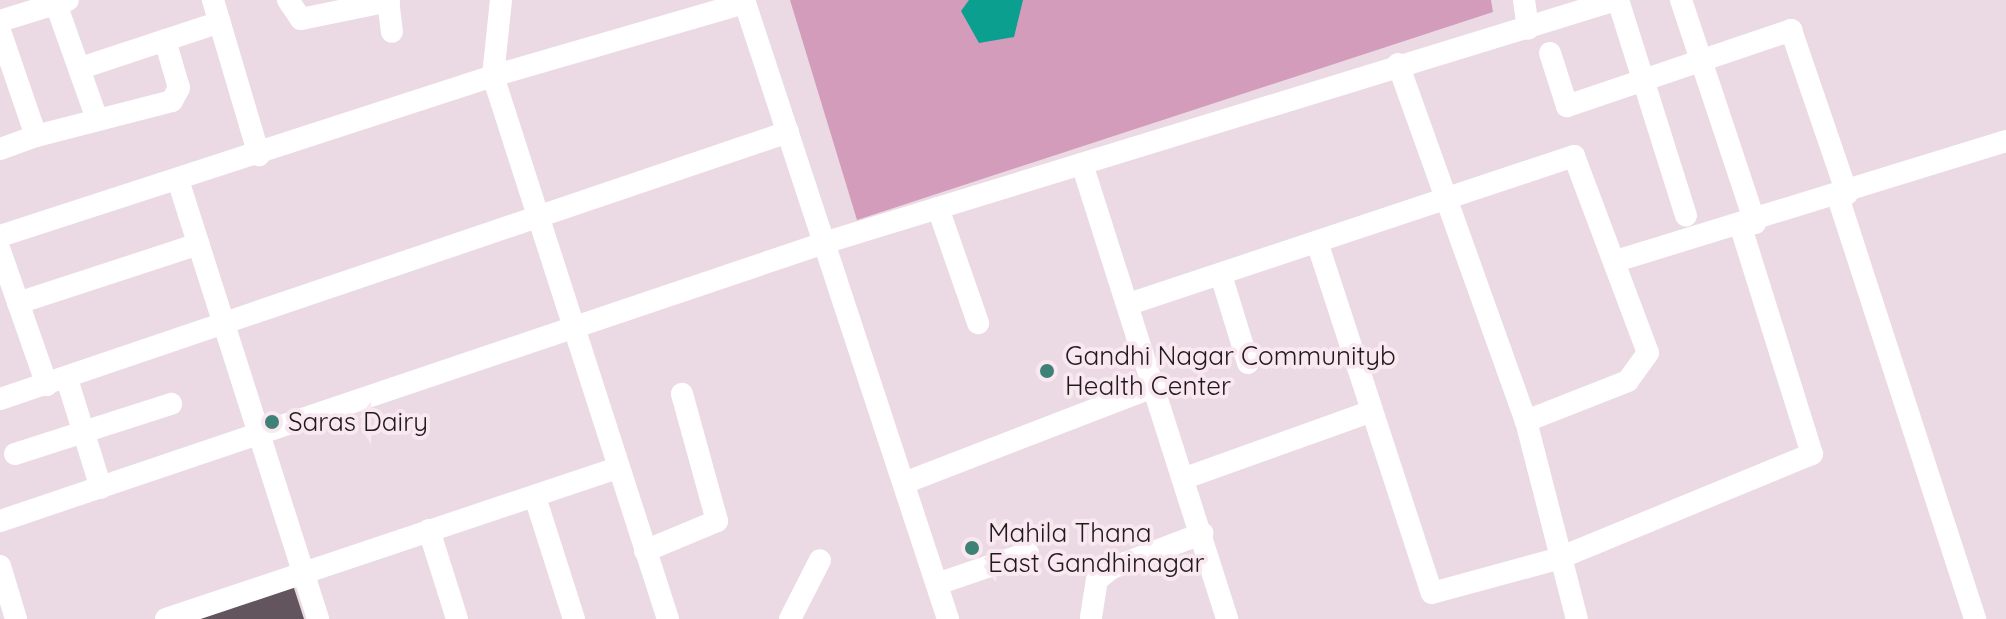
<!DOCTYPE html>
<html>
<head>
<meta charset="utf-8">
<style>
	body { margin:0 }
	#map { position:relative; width:2006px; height:619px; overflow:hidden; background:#ebdae3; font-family:Quicksand,sans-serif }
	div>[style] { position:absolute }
	.green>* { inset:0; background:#d39cba }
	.water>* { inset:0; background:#0a9f8e }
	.building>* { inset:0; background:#63555d }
	.minor>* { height:22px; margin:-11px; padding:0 11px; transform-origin:11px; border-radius:11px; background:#fff }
	.dots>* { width:22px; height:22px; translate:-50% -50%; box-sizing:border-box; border:4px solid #f9e8f0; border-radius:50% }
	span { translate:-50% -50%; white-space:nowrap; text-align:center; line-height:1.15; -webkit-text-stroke:8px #f9e8f0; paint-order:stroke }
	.poi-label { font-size:26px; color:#201a1d }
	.left { translate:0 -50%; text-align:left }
</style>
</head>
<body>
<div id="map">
	<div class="green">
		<div style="clip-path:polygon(790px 0,1491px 0,1493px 12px,857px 220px)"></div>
	</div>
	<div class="water">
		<div style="clip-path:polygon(969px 0,1023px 0,1014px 37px,979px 43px,961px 11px)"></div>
	</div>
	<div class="building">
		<div style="clip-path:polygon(292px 582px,304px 619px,192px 619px)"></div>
	</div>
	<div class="minor">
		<div style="left:213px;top:0;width:162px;rotate:73.5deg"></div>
		<div style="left:288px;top:0;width:23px;rotate:56deg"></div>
		<div style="left:301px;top:19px;width:90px;rotate:-11.6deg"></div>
		<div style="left:388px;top:0;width:32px;rotate:83deg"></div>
		<div style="left:501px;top:0;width:76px;rotate:96deg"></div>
		<div style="left:493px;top:76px;width:571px;rotate:72.14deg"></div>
		<div style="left:744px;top:0;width:652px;rotate:71.76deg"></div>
		<div style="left:1524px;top:0;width:29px;rotate:82deg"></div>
		<div style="left:1618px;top:0;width:226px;rotate:72.5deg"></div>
		<div style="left:1681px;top:0;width:235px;rotate:71.6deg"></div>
		<div style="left:56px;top:4px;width:122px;rotate:70.4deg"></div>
		<div style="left:0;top:21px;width:71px;rotate:-17.2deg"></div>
		<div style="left:0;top:31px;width:111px;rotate:71.1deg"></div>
		<div style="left:36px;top:136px;width:38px;rotate:160deg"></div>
		<div style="left:1550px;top:53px;width:56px;rotate:72.2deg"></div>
		<div style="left:1567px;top:106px;width:237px;rotate:-18.7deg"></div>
		<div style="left:1791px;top:30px;width:173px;rotate:71.1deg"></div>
		<div style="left:1398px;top:64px;width:379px;rotate:70.3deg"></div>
		<div style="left:1526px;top:421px;width:204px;rotate:75.6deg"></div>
		<div style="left:84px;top:67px;width:143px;rotate:-18.3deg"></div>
		<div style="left:36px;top:136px;width:140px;rotate:-14.4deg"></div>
		<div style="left:172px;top:101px;width:15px;rotate:-62deg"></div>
		<div style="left:179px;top:88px;width:50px;rotate:-106.3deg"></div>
		<div style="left:1082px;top:164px;width:478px;rotate:72.3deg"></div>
		<div style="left:178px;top:180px;width:461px;rotate:72.3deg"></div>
		<div style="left:1838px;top:197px;width:444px;rotate:72deg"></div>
		<div style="left:938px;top:208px;width:122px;rotate:70.8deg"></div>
		<div style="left:0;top:236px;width:518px;rotate:-17.98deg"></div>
		<div style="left:493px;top:76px;width:262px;rotate:-16.2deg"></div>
		<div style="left:1317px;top:242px;width:369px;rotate:71.9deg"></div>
		<div style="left:1432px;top:593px;width:130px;rotate:-15.2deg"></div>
		<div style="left:1557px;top:559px;width:276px;rotate:-22.4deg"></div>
		<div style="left:1812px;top:454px;width:238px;rotate:-107.4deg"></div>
		<div style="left:0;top:251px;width:142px;rotate:70.7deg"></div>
		<div style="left:1616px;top:261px;width:408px;rotate:-17.1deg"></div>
		<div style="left:1221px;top:275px;width:92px;rotate:72.9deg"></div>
		<div style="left:18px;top:303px;width:190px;rotate:-18.1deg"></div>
		<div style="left:1132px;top:303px;width:466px;rotate:-18.4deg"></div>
		<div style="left:1574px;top:156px;width:210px;rotate:69.4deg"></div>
		<div style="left:1648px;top:353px;width:34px;rotate:126deg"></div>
		<div style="left:1628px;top:381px;width:110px;rotate:158.6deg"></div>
		<div style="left:67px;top:379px;width:114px;rotate:72.7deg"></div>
		<div style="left:0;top:399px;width:832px;rotate:-18.72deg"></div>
		<div style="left:15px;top:454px;width:164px;rotate:-17.8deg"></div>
		<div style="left:1188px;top:477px;width:193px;rotate:-19.7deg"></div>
		<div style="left:904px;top:483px;width:269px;rotate:-21.1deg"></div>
		<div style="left:535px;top:497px;width:128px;rotate:72.3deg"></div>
		<div style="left:0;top:521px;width:873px;rotate:-18.64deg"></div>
		<div style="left:827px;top:242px;width:825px;rotate:-17.05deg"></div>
		<div style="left:429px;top:530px;width:93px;rotate:72.5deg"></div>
		<div style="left:645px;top:551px;width:78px;rotate:-22.6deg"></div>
		<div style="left:717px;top:521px;width:132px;rotate:-105.4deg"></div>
		<div style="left:0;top:566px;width:55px;rotate:73.2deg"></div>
		<div style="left:937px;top:584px;width:96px;rotate:-18.8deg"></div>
		<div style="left:1091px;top:617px;width:37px;rotate:-81deg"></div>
		<div style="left:1097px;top:580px;width:19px;rotate:-39deg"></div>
		<div style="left:1112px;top:568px;width:97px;rotate:-21deg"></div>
		<div style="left:166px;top:619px;width:477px;rotate:-18.5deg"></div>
		<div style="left:790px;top:619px;width:66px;rotate:-63deg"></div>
	</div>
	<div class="dots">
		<div style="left:1047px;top:371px;background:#3e8277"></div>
		<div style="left:272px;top:422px;background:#3e8277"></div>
		<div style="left:972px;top:548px;background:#3e8277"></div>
	</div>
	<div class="poi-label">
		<span class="left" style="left:1065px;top:371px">Gandhi Nagar Communityb<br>Health Center</span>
		<span class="left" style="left:288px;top:422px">Saras Dairy</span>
		<span class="left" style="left:988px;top:548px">Mahila Thana<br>East Gandhinagar</span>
	</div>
</div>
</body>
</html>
